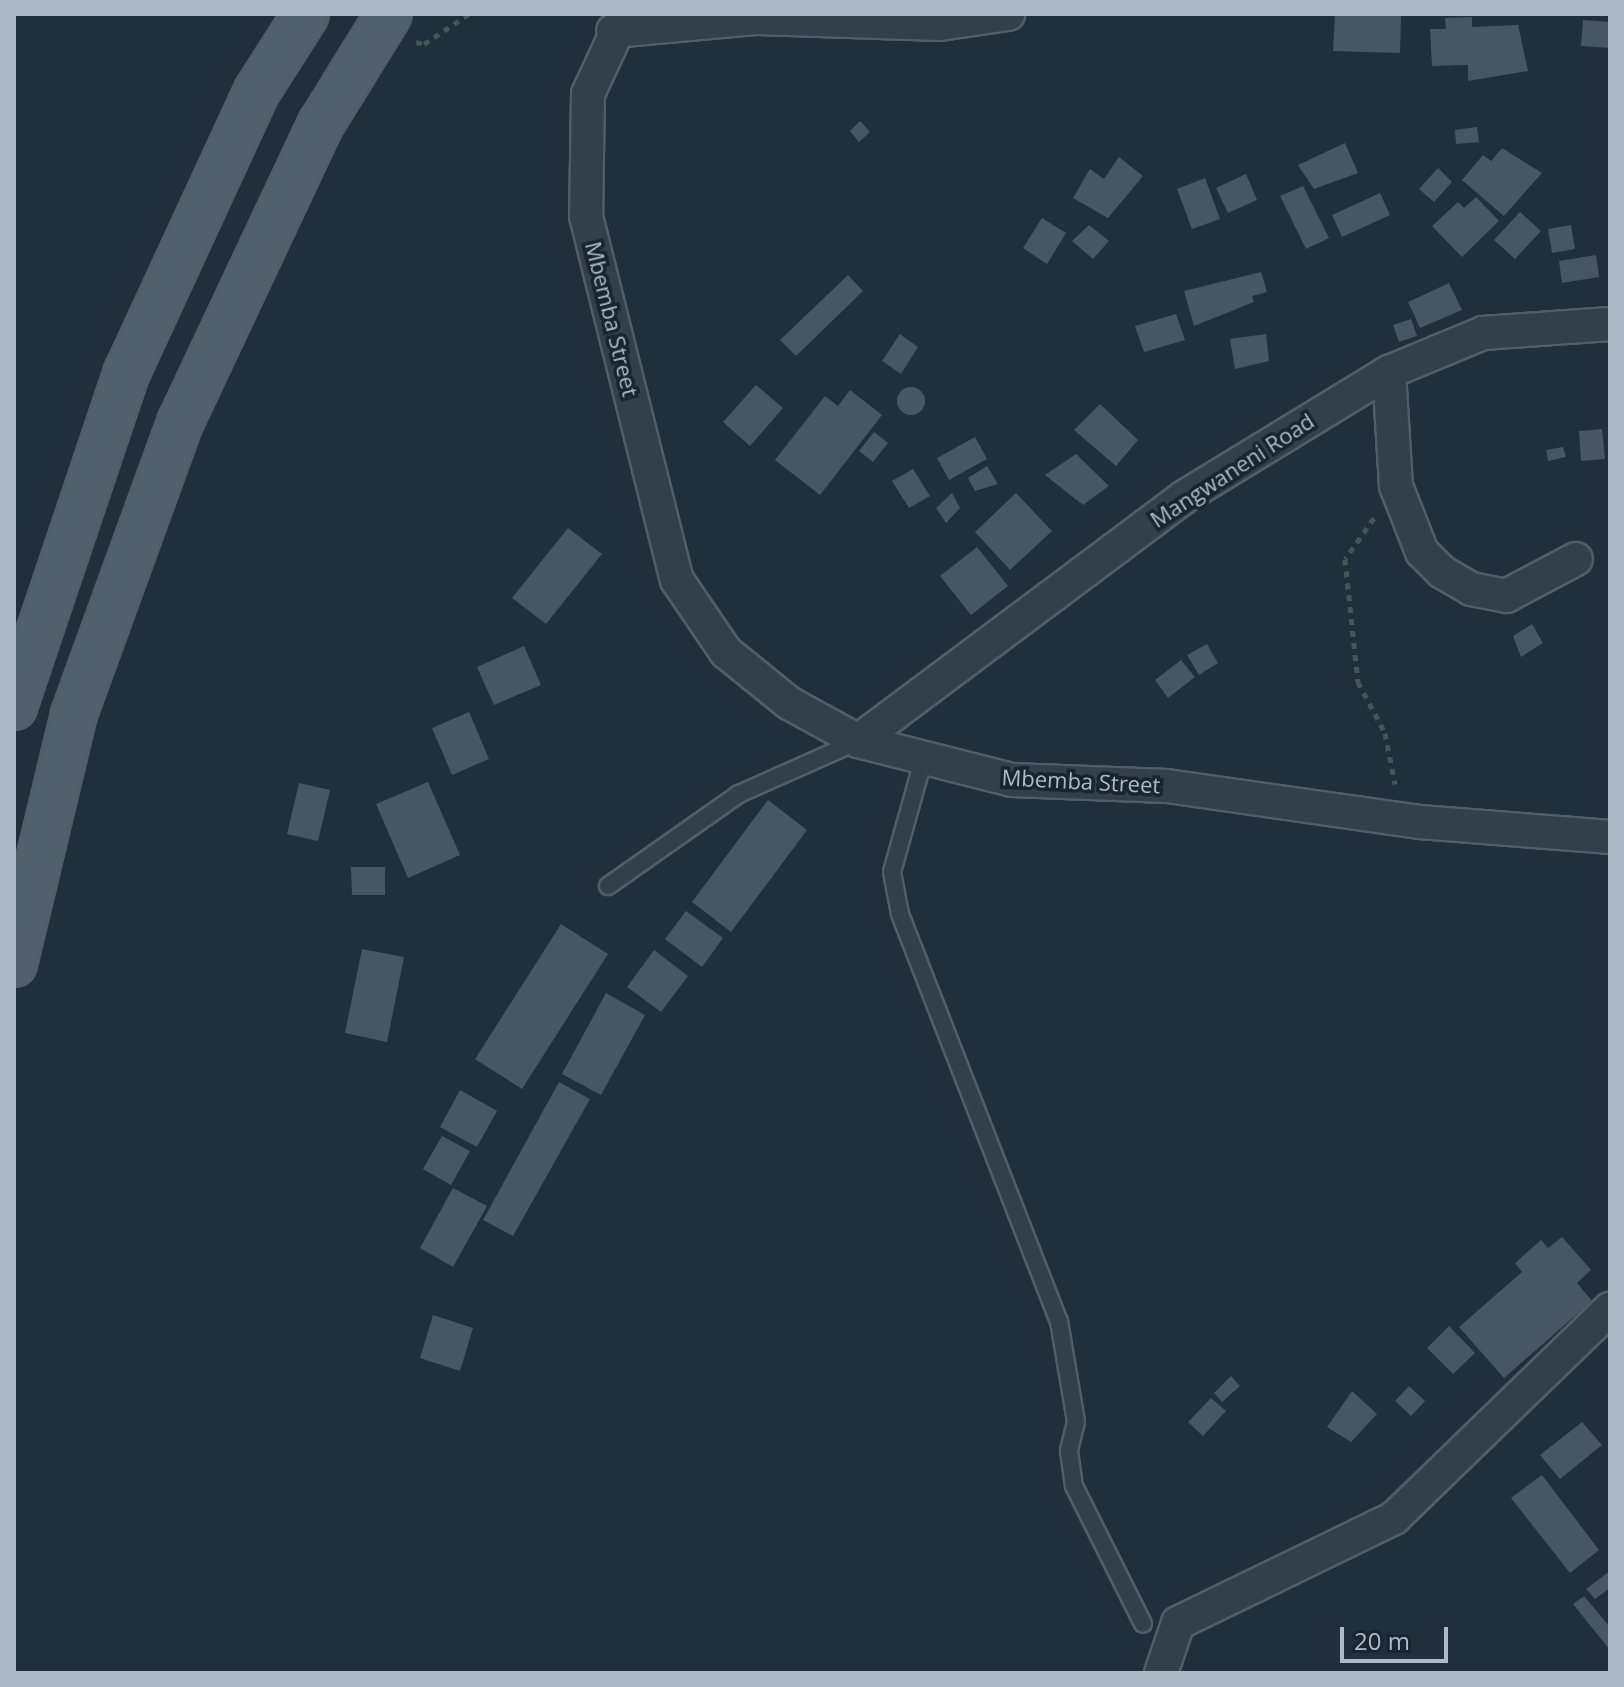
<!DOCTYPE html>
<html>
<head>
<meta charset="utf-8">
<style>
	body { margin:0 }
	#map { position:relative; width:1624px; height:1687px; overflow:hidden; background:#202f39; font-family:"Open Sans",sans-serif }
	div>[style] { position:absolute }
	.building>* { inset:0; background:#465763 }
	.round { border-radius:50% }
	.path>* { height:5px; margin-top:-2.5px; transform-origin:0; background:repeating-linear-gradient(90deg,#415857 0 6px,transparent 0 12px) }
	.roads { filter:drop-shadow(2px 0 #515e67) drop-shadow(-2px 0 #515e67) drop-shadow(0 2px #515e67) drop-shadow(0 -2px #515e67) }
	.lane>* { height:16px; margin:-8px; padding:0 8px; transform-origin:8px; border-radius:8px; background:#334049 }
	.street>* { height:32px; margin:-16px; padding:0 16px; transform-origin:16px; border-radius:16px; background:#334049 }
	.primary>* { height:44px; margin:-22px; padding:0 22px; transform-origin:22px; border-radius:22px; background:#51606a }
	span { translate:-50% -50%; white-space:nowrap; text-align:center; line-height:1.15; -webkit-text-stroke:7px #19252e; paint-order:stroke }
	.street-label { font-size:22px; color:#aebbc6 }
	.frame { position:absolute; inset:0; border:16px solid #aebbc6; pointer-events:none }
	.scale { position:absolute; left:1340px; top:1627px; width:108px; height:36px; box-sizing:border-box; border:4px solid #aebbc6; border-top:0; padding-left:10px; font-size:24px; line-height:28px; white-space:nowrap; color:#aebbc6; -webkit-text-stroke:6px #19252e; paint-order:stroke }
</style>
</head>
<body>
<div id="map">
	<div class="building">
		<div style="clip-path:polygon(1335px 14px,1401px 14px,1400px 53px,1333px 51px)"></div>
		<div style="clip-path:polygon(1472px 17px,1472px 27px,1518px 25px,1528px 71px,1468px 81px,1468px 65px,1432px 66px,1430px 29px,1446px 29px,1445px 18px)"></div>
		<div style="clip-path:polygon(1583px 20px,1610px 22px,1610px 48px,1581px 46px)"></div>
		<div style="clip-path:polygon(860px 121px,870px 132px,859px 142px,850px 131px)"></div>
		<div style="clip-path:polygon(1477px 127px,1479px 142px,1456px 144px,1455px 130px)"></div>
		<div style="clip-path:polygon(1345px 143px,1358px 173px,1314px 189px,1298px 165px)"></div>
		<div style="clip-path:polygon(1502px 148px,1542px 173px,1504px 216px,1462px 180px,1483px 155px,1491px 161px)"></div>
		<div style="clip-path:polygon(1119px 157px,1143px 176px,1108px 218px,1073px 198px,1090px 169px,1104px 179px)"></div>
		<div style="clip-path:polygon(1438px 168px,1452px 182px,1434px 202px,1419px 189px)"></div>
		<div style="clip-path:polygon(1246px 174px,1257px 200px,1228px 213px,1216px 188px)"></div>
		<div style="clip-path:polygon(1205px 178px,1220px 219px,1192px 229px,1177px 189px)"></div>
		<div style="clip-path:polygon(1303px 186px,1329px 238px,1306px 249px,1280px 196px)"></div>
		<div style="clip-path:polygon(1380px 193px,1390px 215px,1342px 237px,1332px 215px)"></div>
		<div style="clip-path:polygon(1476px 197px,1499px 221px,1462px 257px,1432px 226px,1458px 202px,1464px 208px)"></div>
		<div style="clip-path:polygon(1520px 212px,1541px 231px,1515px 259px,1494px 240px)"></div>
		<div style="clip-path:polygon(1042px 218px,1066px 233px,1047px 264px,1023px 248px)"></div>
		<div style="clip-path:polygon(1089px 225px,1109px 241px,1093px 259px,1072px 241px)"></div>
		<div style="clip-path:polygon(1571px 225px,1575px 249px,1552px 253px,1548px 229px)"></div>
		<div style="clip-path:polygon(1596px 255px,1599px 277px,1562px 283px,1559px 261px)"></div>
		<div style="clip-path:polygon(1261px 272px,1267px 292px,1252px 296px,1254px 302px,1194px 326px,1184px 291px)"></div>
		<div style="clip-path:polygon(848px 275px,863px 291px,796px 356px,780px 340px)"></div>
		<div style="clip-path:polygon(1449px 283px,1462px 310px,1420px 328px,1408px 302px)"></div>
		<div style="clip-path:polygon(1176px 314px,1185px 340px,1144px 352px,1135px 326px)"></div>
		<div style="clip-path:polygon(1411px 319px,1417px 336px,1399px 342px,1393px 325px)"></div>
		<div style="clip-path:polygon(900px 334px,918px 347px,901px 374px,882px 361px)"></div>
		<div style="clip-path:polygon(1266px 334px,1269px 361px,1235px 369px,1230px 339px)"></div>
		<div style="clip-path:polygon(756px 385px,783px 408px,750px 446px,723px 422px)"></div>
		<div class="round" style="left:897px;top:387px;width:28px;height:28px"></div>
		<div style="clip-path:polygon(850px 390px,882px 415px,820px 495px,775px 460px,825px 396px,838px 406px)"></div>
		<div style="clip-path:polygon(1100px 404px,1138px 440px,1116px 466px,1074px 430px)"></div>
		<div style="clip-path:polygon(1602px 429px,1605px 459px,1581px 461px,1579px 431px)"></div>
		<div style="clip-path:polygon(874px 432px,888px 443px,873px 462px,859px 451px)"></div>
		<div style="clip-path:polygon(975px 437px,987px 459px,949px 480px,937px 458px)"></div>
		<div style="clip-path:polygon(1563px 447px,1566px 457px,1548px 461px,1546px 450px)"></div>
		<div style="clip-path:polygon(1076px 454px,1109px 486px,1083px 505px,1045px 475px)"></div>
		<div style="clip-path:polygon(987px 466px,998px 484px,975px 491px,968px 478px)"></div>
		<div style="clip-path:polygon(913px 469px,930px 496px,909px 508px,892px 481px)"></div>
		<div style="clip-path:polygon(952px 493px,960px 508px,946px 523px,936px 508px)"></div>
		<div style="clip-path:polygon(1016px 493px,1052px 531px,1010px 570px,975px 532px)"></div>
		<div style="clip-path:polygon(568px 528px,602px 554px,546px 624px,512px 598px)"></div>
		<div style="clip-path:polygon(977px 547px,1008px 586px,971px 615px,940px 576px)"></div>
		<div style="clip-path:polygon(1532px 624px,1543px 643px,1521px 657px,1513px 636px)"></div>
		<div style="clip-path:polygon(1207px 644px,1218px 663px,1199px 675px,1187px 655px)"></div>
		<div style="clip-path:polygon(524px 646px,541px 685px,494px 705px,477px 667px)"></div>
		<div style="clip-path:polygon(1181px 660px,1195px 677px,1168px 698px,1155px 680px)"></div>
		<div style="clip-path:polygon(469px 712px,489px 759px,452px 775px,432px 728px)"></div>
		<div style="clip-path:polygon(428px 782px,460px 855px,408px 878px,376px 804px)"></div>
		<div style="clip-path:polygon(299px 783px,330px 790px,318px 841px,287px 834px)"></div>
		<div style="clip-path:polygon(768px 800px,807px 830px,731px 932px,692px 902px)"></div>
		<div style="clip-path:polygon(351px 867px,385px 867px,385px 895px,352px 895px)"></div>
		<div style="clip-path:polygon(686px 911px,723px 938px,702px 967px,665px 939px)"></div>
		<div style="clip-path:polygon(561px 924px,608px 954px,522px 1089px,475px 1059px)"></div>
		<div style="clip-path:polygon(362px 949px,404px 957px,387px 1042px,345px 1033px)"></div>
		<div style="clip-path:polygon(654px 950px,688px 976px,661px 1012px,627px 987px)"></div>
		<div style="clip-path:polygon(606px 993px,645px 1015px,601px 1095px,562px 1074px)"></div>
		<div style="clip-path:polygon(559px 1082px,590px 1099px,513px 1236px,483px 1220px)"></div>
		<div style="clip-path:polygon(460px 1090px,497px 1111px,477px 1147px,440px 1127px)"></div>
		<div style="clip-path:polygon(442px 1136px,470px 1151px,451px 1185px,423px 1169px)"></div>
		<div style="clip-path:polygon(453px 1188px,487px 1206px,453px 1267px,420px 1248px)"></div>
		<div style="clip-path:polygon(1562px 1237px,1591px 1270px,1577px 1283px,1592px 1301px,1504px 1378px,1459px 1327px,1522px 1272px,1515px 1263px,1541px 1240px,1548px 1248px)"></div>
		<div style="clip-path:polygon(433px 1315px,473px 1328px,460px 1371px,420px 1358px)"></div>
		<div style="clip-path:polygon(1449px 1326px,1475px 1353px,1453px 1374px,1427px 1348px)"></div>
		<div style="clip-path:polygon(1231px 1376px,1240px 1386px,1222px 1402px,1214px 1393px)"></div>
		<div style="clip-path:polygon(1409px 1386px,1425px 1401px,1411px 1416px,1395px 1401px)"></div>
		<div style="clip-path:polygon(1352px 1391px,1377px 1414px,1351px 1442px,1327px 1427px)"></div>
		<div style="clip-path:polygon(1211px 1398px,1226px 1411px,1203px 1436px,1188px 1422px)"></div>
		<div style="clip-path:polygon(1582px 1422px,1602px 1445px,1560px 1479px,1540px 1455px)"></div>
		<div style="clip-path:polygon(1542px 1475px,1599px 1550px,1570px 1573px,1511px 1498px)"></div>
		<div style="clip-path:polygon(1610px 1571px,1610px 1588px,1595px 1599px,1586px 1589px)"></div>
		<div style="clip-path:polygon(1584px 1596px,1610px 1627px,1610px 1650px,1573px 1604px)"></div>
	</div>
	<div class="path">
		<div style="left:416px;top:42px;width:8px;rotate:14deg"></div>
		<div style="left:424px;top:44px;width:54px;rotate:-33.7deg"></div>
		<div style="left:1374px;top:518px;width:50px;rotate:125.3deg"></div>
		<div style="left:1345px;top:559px;width:124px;rotate:84deg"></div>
		<div style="left:1358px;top:682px;width:58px;rotate:62.1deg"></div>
		<div style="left:1385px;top:733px;width:52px;rotate:78.9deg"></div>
	</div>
	<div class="roads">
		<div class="lane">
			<div style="left:923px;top:761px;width:115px;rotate:105.6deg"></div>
			<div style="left:892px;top:872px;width:43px;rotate:79.2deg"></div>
			<div style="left:900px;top:914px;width:437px;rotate:68.7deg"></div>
			<div style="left:1059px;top:1321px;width:102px;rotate:80.4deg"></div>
			<div style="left:1076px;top:1422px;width:30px;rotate:104deg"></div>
			<div style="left:1069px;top:1451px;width:35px;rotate:82deg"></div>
			<div style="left:1074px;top:1486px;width:154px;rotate:63.4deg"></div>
			<div style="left:608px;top:886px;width:160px;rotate:-35.1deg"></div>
			<div style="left:739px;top:794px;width:130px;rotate:-24deg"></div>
		</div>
		<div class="street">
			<div style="left:625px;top:14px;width:88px;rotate:114.8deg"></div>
			<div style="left:588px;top:94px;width:122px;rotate:90.9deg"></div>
			<div style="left:586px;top:216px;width:375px;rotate:76deg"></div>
			<div style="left:677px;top:580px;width:87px;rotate:55.8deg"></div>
			<div style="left:726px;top:652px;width:81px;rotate:39deg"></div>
			<div style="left:789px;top:703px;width:79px;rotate:28.8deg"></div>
			<div style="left:858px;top:741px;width:159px;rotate:14.2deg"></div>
			<div style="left:1012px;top:780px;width:155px;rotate:2.2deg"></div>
			<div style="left:1167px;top:786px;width:256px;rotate:8.1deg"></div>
			<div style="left:1420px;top:822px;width:191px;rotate:4.5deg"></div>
			<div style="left:613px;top:31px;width:145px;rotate:-5.2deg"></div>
			<div style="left:757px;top:18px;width:183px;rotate:1.9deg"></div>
			<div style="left:940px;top:24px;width:69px;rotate:-8.4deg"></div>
			<div style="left:1389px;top:372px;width:114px;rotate:86.5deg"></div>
			<div style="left:1396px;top:486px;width:71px;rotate:68.5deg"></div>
			<div style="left:1422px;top:552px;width:28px;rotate:45deg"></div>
			<div style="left:1442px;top:572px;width:34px;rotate:30deg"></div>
			<div style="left:1471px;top:589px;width:36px;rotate:11deg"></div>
			<div style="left:1506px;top:596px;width:79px;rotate:-27.9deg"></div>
			<div style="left:858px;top:741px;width:407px;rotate:-36.8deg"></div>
			<div style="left:1184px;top:497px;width:240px;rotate:-31.4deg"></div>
			<div style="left:1389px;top:372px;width:102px;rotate:-22.5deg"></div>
			<div style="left:1483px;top:333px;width:127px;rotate:-4.1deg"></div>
			<div style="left:1161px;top:1673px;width:53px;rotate:-71.2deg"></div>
			<div style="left:1178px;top:1623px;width:240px;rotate:-25.9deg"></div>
			<div style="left:1394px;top:1518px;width:301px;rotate:-44.1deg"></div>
		</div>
		<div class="primary">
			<div style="left:14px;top:707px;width:354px;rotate:-71.4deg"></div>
			<div style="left:127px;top:372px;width:310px;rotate:-65.2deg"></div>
			<div style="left:257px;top:91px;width:91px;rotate:-57.5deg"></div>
			<div style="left:14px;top:964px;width:257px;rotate:-76.5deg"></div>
			<div style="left:74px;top:714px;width:310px;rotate:-70deg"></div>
			<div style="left:180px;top:423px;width:331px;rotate:-64.8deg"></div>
			<div style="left:321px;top:124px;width:129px;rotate:-58.3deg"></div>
		</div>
	</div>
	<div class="street-label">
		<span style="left:612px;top:319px;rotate:76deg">Mbemba Street</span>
		<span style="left:1232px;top:470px;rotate:-33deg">Mangwaneni Road</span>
		<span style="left:1081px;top:781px;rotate:3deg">Mbemba Street</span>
	</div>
	<div class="frame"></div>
	<div class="scale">20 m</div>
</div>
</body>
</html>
